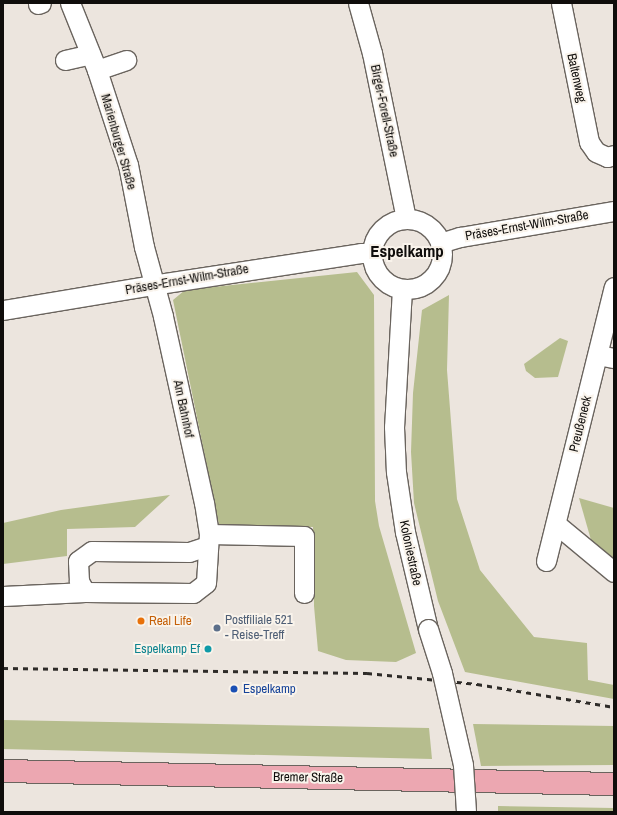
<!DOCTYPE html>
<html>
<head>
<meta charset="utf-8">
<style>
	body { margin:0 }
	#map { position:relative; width:617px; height:815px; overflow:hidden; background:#ece5de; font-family:"Archivo Narrow",sans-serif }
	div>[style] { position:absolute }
	.green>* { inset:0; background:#b6bd8e }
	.roads { filter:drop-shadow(1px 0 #6a645e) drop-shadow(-1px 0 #6a645e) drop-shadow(0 1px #6a645e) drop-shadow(0 -1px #6a645e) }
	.minor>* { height:19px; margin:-9.5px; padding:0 9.5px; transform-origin:9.5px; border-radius:9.5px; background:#fff }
	.minor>.ring { margin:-9.5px; padding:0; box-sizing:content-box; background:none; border:19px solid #fff; border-radius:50% }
	.major>* { height:22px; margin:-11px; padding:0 11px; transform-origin:11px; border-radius:11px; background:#eca7b1 }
	.rail>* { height:3px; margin-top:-1.5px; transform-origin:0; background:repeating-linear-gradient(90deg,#2e2b28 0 5px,transparent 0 10px) }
	.bridges { filter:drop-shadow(1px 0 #6a645e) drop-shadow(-1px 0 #6a645e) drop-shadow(0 1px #6a645e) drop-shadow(0 -1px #6a645e) }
	.minor-bridge>* { height:19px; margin:-9.5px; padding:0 9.5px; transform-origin:9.5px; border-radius:9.5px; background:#fff }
	.dots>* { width:11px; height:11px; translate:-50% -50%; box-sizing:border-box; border:2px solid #f9f3eb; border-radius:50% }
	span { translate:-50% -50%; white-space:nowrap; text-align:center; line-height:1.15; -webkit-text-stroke:4px #f9f3eb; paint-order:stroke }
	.street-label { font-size:13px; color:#0f0d0b }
	.food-label { font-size:13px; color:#c56008 }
	.left { translate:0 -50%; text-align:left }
	.service-label { font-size:13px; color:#4e5e75 }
	.culture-label { font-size:13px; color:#0d838f }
	.right { translate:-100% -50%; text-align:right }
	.transit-label { font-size:13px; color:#164399 }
	.district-label { font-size:17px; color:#0f0d0b; font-weight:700 }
	.frame { position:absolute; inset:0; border:4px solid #0f0d0b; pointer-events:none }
</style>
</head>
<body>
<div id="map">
	<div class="green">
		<div style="clip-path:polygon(357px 272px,374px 295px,375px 501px,379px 526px,416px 653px,396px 662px,346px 660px,318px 651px,314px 606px,313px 527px,219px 525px,173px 300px,185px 290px)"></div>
		<div style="clip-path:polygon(449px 295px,447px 370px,457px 499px,480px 570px,534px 637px,587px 643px,588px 680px,614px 685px,614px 699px,465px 672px,438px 601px,414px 503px,411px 452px,413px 393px,422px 310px)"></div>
		<div style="clip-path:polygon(560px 338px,568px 341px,558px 377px,535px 378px,526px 371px,524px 364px)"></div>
		<div style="clip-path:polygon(170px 495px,135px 527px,67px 529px,67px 556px,3px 564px,3px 523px,61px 510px)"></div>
		<div style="clip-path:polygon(579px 498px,614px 508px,614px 559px,591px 540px)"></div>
		<div style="clip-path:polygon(3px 720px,429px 728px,432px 759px,3px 749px)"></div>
		<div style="clip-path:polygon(473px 724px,614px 726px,614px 765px,481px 766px)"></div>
		<div style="clip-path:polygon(498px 806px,614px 808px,614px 812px,498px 812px)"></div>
	</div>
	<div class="roads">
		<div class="minor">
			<div style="left:358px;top:3px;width:52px;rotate:74.4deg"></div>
			<div style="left:372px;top:53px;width:169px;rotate:78.4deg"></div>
			<div style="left:561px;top:3px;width:142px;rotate:78.6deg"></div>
			<div style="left:589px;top:142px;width:12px;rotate:55deg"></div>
			<div style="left:596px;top:152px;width:12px;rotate:24deg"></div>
			<div style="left:607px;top:157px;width:7px;rotate:-16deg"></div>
			<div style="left:38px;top:4px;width:3px;rotate:-18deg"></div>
			<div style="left:65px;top:60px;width:26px;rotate:-13deg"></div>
			<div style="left:97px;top:70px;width:31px;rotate:-19deg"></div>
			<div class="ring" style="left:372px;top:219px;width:51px;height:51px"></div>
			<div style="left:440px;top:243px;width:21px;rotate:-17deg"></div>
			<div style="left:460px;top:237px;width:156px;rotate:-9.6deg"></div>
			<div style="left:402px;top:289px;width:138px;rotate:93.3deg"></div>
			<div style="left:394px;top:427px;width:45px;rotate:87.5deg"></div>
			<div style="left:396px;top:472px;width:61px;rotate:81.5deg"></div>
			<div style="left:405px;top:532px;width:100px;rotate:76.7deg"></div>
			<div style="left:3px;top:310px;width:151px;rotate:-9.5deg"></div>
			<div style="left:152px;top:285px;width:211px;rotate:-8.7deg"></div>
			<div style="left:361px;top:253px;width:11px"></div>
			<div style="left:598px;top:355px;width:16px;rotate:11deg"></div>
			<div style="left:556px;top:524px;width:75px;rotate:39.6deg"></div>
			<div style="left:209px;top:534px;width:95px;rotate:1.2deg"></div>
			<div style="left:304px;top:536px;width:57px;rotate:90deg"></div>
			<div style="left:546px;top:561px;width:282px;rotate:-76.1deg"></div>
			<div style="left:85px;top:592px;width:13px;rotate:-119deg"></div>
			<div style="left:79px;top:581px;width:20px;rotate:-93deg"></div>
			<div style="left:78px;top:561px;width:17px;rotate:-36deg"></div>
			<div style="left:92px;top:551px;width:97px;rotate:0.6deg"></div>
			<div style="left:189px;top:552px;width:20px;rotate:-18deg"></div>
			<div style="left:3px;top:596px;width:82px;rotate:-2.8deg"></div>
			<div style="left:85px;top:592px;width:108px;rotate:0.5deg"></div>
			<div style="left:193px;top:593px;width:16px;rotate:-38deg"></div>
			<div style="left:206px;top:583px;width:49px;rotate:-86.5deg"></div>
			<div style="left:209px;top:534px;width:31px;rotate:-99deg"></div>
			<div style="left:204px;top:503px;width:191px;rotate:-102.4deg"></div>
			<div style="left:163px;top:316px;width:72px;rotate:-105.4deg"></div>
			<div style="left:144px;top:247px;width:84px;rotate:-101deg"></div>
			<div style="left:128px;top:165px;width:100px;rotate:-108.1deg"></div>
			<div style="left:97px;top:70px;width:72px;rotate:-111.9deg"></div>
		</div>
		<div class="major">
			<div style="left:3px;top:771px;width:611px;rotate:1.22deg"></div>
		</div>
	</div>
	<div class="rail">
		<div style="left:3px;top:668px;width:364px;rotate:0.8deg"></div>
		<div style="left:367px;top:673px;width:111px;rotate:5.7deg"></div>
		<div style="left:477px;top:684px;width:139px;rotate:9.5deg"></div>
	</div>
	<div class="bridges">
		<div class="minor-bridge">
			<div style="left:428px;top:629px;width:46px;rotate:72.3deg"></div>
			<div style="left:442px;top:673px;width:94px;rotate:77.1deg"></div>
			<div style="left:463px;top:765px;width:47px;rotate:86.3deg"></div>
		</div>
	</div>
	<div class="dots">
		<div style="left:141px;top:621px;background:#e8710a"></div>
		<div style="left:217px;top:628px;background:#5c6f8a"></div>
		<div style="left:208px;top:649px;background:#0f9aa8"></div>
		<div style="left:234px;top:689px;background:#1a4fb4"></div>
	</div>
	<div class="street-label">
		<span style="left:576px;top:78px;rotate:78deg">Baltenweg</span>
		<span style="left:384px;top:111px;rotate:78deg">Birger-Forell-Straße</span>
		<span style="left:118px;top:142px;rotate:74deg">Marienburger Straße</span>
		<span style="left:527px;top:226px;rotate:-10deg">Präses-Ernst-Wilm-Straße</span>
		<span style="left:187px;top:280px;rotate:-10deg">Präses-Ernst-Wilm-Straße</span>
		<span style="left:183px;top:409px;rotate:78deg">Am Bahnhof</span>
		<span style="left:581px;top:424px;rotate:-76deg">Preußeneck</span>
		<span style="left:410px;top:553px;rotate:78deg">Koloniestraße</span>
		<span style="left:308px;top:778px;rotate:1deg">Bremer Straße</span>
	</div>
	<div class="food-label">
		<span class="left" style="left:149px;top:621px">Real Life</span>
	</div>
	<div class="service-label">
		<span class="left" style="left:225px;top:628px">Postfiliale 521<br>- Reise-Treff</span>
	</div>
	<div class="culture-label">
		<span class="right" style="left:200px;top:649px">Espelkamp Ef</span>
	</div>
	<div class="transit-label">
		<span class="left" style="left:243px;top:689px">Espelkamp</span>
	</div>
	<div class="district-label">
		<span style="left:407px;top:251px">Espelkamp</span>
	</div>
	<div class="frame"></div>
</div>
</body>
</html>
